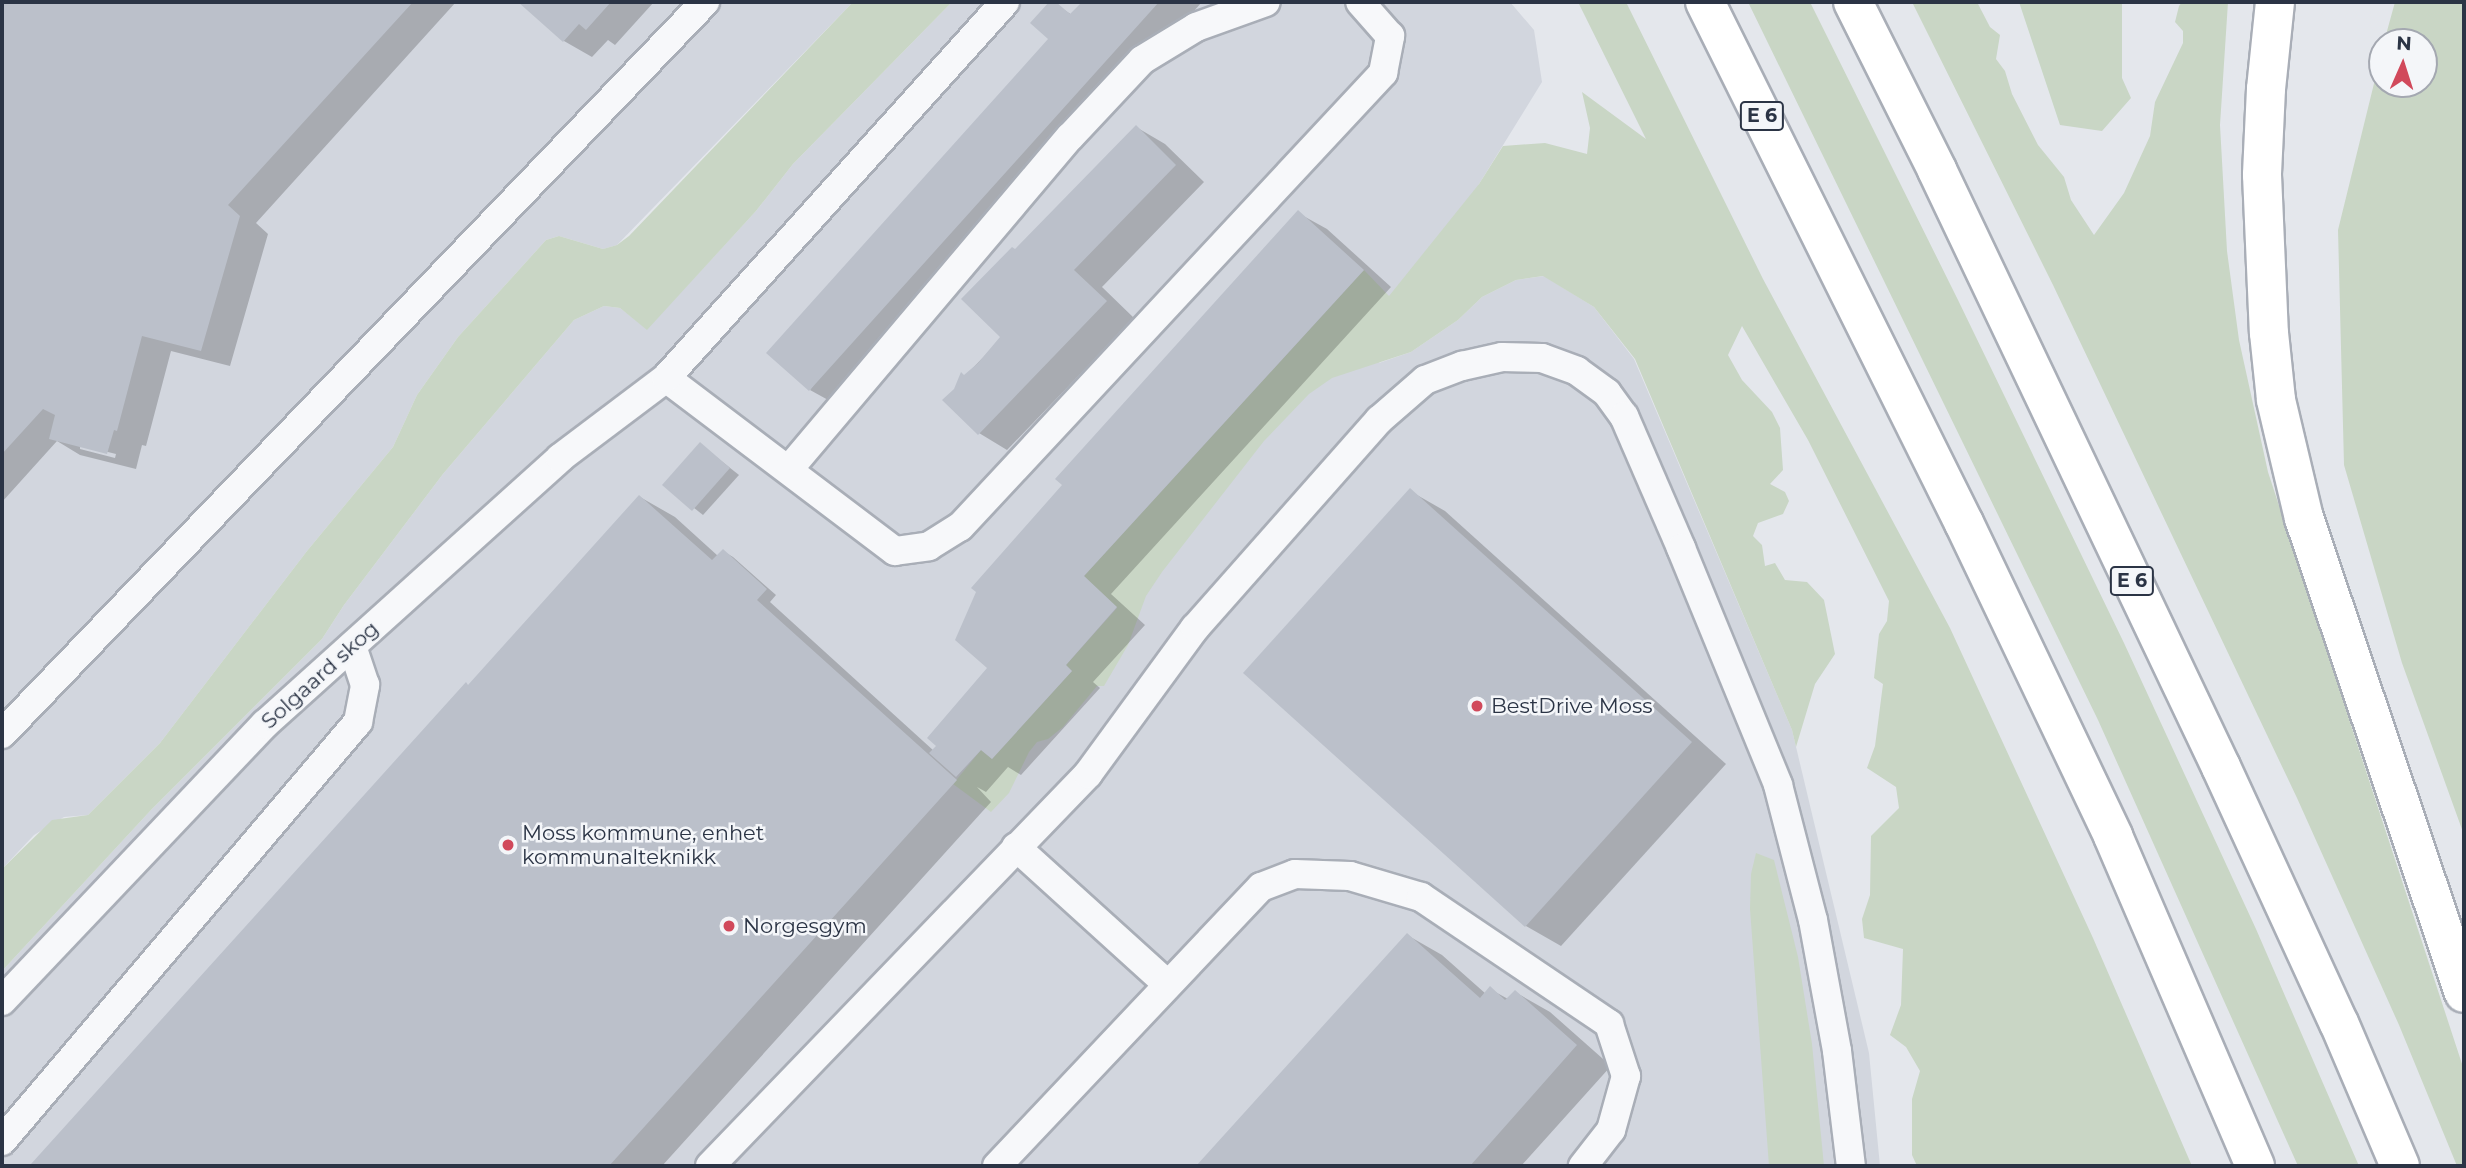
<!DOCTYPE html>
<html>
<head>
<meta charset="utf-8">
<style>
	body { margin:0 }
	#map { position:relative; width:2466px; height:1168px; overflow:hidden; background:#e4e7ec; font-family:Montserrat,sans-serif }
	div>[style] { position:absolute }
	.built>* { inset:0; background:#d2d6de }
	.green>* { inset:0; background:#c9d6c5 }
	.shadow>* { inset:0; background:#0003 }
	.building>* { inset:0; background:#bbc0ca }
	.roads { filter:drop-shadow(2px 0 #a9aeb7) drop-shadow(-2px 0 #a9aeb7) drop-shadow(0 2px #a9aeb7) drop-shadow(0 -2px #a9aeb7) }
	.service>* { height:28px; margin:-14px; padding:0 14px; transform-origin:14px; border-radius:14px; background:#f7f8fa }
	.motorway>* { height:38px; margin:-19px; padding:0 19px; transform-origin:19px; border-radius:19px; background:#fff }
	.dots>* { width:19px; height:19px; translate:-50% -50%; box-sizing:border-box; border:4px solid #f4f6f9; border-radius:50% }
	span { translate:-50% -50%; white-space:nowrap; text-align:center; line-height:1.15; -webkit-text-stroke:5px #f4f6f9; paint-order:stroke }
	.shield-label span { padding:2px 5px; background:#f4f6f9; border:2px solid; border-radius:5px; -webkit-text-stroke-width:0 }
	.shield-label { font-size:19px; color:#2b3445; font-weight:700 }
	.street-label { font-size:21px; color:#2b3445 }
	.poi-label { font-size:21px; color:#2b3445 }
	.left { translate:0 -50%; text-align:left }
	.frame { position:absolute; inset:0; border:4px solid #2b3445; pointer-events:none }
	.north { position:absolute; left:2368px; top:28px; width:70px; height:70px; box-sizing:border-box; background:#f4f6f9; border:2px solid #a4a8b1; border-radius:50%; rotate:3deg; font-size:19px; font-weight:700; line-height:28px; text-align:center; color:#2b3445 }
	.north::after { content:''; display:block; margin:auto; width:24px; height:32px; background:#d1495b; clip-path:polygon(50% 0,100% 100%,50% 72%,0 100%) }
</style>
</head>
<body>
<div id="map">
	<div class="built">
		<div style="clip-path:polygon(2px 2px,853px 2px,617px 245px,603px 249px,559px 236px,546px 240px,458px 337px,417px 395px,393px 447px,307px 551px,160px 743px,88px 815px,64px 817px,34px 835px,2px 869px)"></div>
		<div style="clip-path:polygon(952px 2px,1510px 2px,1534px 30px,1542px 82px,1479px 184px,1379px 363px,1411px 352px,1458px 320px,1482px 297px,1516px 280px,1544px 276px,1594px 307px,1634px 359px,1792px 730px,1869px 1053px,1880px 1166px,2px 1166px,2px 971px,151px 810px,322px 639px,344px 605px,443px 474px,574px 320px,604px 306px,620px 308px,647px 329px,756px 211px,793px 164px)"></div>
	</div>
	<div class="green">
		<div style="clip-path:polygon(853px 2px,952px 2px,793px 164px,756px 211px,647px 330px,620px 308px,604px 306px,574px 320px,443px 474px,344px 605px,322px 639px,151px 810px,2px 971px,2px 869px,52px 820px,88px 815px,160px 743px,307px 551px,393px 447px,417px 395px,458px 337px,546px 240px,559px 236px,603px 249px,617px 245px,629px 236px)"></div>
		<div style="clip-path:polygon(1578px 2px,1626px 2px,1763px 279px,1950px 628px,2093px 938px,2192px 1166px,1917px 1166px,1912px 1155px,1912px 1099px,1920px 1071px,1906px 1047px,1890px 1035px,1901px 1005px,1903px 949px,1864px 938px,1862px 919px,1870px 895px,1871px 836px,1899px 808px,1896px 787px,1867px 768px,1875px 746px,1883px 684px,1874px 678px,1879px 634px,1887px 621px,1889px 601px,1808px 440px,1742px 326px,1728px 355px,1742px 380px,1772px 412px,1780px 428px,1783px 470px,1770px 484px,1785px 492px,1789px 501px,1783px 514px,1758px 523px,1753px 536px,1762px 545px,1765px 566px,1775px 563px,1785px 580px,1807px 582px,1824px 600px,1835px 654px,1815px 684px,1796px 747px,1792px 730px,1635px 359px,1594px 307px,1543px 276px,1516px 280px,1482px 297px,1458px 320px,1411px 352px,1332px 378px,1309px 394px,1264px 441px,1162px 572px,1146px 596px,1128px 645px,1104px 686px,1097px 686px,1063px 727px,1048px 739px,1037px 742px,1029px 752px,1009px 793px,991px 812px,953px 784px,981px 750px,992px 759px,1072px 671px,1066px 665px,1117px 608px,1084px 576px,1364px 270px,1389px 296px,1479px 184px,1503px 146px,1545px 143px,1587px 154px,1590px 128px,1582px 92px,1646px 139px)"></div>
		<div style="clip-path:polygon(1748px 2px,1810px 2px,1958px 300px,2124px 643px,2256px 929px,2359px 1166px,2298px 1166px,2098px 720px)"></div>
		<div style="clip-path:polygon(1912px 2px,1977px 2px,1990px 27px,2000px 35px,1996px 59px,2005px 71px,2012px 94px,2038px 145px,2064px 177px,2071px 200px,2094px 235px,2124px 193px,2150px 136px,2155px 102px,2183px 43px,2183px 31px,2175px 22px,2179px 6px,2182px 2px,2228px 2px,2220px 125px,2227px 251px,2239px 340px,2268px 472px,2464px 1070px,2464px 1166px,2457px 1166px,2399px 1025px,2297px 798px,2053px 285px)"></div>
		<div style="clip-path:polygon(2019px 2px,2122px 2px,2122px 78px,2131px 98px,2102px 131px,2060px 125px)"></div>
		<div style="clip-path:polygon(2395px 2px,2464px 2px,2464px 835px,2402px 663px,2344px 465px,2338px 230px,2382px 51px,2382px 84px,2424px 84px,2424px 42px,2384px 42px)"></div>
		<div style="clip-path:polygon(1756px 853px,1774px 860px,1798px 957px,1812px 1044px,1824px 1166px,1769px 1166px,1750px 909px,1751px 874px)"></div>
	</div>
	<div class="shadow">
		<div style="clip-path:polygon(evenodd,2px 2px,456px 2px,256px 223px,268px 234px,230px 366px,171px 351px,146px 446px,142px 445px,136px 469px,80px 455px,57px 441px,2px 502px,2px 2px,80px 445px,116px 454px,115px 458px,80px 449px,80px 445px)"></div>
		<div style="clip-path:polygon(520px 2px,654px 2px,615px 45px,608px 40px,592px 57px,564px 41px)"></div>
		<div style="clip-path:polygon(1052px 2px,1072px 15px,1084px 2px,1202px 2px,839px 406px,810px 390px,1051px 39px,1032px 23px)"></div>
		<div style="clip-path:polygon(1136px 127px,1165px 144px,1204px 182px,1102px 287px,1134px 318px,1007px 450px,979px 433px,965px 376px,1003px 337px,1016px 251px)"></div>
		<div style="clip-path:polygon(1298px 213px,1327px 229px,1391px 287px,1111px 594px,1145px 625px,1093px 682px,1100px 688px,1021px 775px,1008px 767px,986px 792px,977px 787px,991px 802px,662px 1166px,37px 1166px,34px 1164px,640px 497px,675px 517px,718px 556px,723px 551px,733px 557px,776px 595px,770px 602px,934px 751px)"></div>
		<div style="clip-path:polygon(700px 444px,739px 475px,703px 515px,665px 485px)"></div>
		<div style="clip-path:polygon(1410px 491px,1445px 511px,1726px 764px,1561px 946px,1526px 926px,1245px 673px)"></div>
		<div style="clip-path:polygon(1407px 935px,1442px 955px,1486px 994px,1490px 989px,1508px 999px,1515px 992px,1550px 1012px,1611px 1066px,1521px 1166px,1198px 1166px)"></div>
	</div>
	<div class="building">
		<div style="clip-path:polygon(2px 2px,413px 2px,228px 205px,240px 216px,201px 351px,142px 336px,117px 431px,114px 430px,107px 454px,49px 439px,55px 415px,43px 409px,2px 454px)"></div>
		<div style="clip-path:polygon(518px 2px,611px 2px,586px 30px,579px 24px,563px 42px)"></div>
		<div style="clip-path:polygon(1049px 2px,1056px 2px,1070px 14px,1082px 2px,1159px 2px,809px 391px,766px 353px,1048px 39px,1030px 23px)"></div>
		<div style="clip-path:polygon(1136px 125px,1176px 165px,1074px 270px,1107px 301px,978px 435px,942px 400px,954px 389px,961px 372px,964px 375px,978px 363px,1000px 337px,961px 299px,1012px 247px,1015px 249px)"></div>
		<div style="clip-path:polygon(1298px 210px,1364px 270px,1084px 576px,1117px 607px,1066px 665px,1072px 671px,992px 759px,981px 750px,956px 777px,929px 753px,936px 746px,927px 738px,987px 668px,955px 640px,976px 592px,971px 588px,1062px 485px,1055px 479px)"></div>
		<div style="clip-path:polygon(700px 442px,730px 468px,692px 511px,662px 485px)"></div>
		<div style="clip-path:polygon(1410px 488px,1692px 742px,1525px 927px,1243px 673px)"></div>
		<div style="clip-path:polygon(639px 495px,712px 560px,723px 549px,767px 589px,757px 600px,957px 780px,609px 1166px,31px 1164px,466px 682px,468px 685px)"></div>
		<div style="clip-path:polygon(1407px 933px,1480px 998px,1490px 986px,1505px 1000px,1515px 990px,1577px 1045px,1470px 1166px,1196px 1166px)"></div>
	</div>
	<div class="roads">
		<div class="service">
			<div style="left:666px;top:378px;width:287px;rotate:37.1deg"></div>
			<div style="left:895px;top:551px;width:34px;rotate:-8deg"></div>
			<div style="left:929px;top:546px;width:36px;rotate:-32deg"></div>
			<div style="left:960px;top:527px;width:621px;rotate:-47.02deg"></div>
			<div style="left:1383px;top:73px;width:38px;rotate:-79deg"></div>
			<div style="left:1390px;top:36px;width:45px;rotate:-131.4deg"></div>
			<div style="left:789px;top:469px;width:435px;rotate:-49.8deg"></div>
			<div style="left:1070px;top:137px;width:105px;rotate:-46.9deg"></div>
			<div style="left:1142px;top:60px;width:63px;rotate:-31.4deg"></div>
			<div style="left:1196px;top:27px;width:74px;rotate:-19.7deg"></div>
			<div style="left:2px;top:734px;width:1015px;rotate:-46.16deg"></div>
			<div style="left:1016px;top:847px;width:205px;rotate:42.2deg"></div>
			<div style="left:2px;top:1001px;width:382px;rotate:-46.5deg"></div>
			<div style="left:265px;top:724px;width:397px;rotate:-42deg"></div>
			<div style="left:560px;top:458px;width:133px;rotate:-37deg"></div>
			<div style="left:666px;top:378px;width:506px;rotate:-47.96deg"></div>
			<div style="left:2px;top:1141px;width:550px;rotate:-49.65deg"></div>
			<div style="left:358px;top:722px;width:38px;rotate:-79deg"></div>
			<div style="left:365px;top:685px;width:41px;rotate:-108.4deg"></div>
			<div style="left:710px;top:1166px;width:545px;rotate:-46.04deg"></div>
			<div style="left:1088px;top:774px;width:181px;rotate:-53.8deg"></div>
			<div style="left:1195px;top:628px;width:278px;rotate:-48.5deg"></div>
			<div style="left:1379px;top:420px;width:61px;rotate:-41deg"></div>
			<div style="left:1425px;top:380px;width:40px;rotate:-21deg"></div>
			<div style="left:1462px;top:366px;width:41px;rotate:-12.7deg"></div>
			<div style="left:1502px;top:357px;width:40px;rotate:1.4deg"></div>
			<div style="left:1542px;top:358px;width:37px;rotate:20deg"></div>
			<div style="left:1577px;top:371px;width:37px;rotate:36deg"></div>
			<div style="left:1607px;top:393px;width:29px;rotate:54deg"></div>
			<div style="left:1624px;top:416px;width:144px;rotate:66.6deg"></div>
			<div style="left:1681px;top:548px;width:256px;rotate:67.7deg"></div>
			<div style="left:1778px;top:785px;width:139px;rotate:75.5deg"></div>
			<div style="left:1813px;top:920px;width:133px;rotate:79.6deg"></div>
			<div style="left:1837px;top:1051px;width:116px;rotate:83.1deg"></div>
			<div style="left:997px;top:1166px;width:384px;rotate:-46.6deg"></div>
			<div style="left:1261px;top:887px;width:36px;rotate:-21deg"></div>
			<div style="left:1295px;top:874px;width:55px;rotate:2.1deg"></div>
			<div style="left:1350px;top:876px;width:74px;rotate:16.5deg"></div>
			<div style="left:1421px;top:897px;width:227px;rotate:34deg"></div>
			<div style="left:1609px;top:1024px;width:55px;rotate:71.9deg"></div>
			<div style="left:1626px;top:1076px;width:56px;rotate:105.5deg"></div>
			<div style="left:1611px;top:1130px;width:46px;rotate:127.9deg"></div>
		</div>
		<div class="motorway">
			<div style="left:1705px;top:2px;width:582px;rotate:63.57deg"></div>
			<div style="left:1964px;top:523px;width:347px;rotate:64.5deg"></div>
			<div style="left:2113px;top:836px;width:359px;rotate:66.7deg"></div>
			<div style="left:1853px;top:2px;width:188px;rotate:63.4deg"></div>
			<div style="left:1937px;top:170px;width:661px;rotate:64.56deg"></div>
			<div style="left:2221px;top:767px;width:282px;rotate:65.3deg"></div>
			<div style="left:2339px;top:1023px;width:155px;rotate:66.9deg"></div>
			<div style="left:2275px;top:2px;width:87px;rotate:95.9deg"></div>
			<div style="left:2266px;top:89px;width:86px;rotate:92.7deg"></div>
			<div style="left:2262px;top:175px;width:158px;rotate:87.5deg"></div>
			<div style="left:2269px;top:333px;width:67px;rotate:84deg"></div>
			<div style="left:2276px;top:400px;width:121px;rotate:76.7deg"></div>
			<div style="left:2304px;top:518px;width:501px;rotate:71.38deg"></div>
		</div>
	</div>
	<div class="dots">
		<div style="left:1477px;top:706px;background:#d1495b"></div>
		<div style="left:508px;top:845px;background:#d1495b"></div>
		<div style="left:729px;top:926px;background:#d1495b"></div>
	</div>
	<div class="shield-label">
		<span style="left:1762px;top:116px">E 6</span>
		<span style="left:2132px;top:581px">E 6</span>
	</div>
	<div class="street-label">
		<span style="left:320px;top:675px;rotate:-42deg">Solgaard skog</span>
	</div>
	<div class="poi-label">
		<span class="left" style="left:1491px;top:706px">BestDrive Moss</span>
		<span class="left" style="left:522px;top:845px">Moss kommune, enhet<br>kommunalteknikk</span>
		<span class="left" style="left:743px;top:926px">Norgesgym</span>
	</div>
	<div class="frame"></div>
	<div class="north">N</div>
</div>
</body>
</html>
